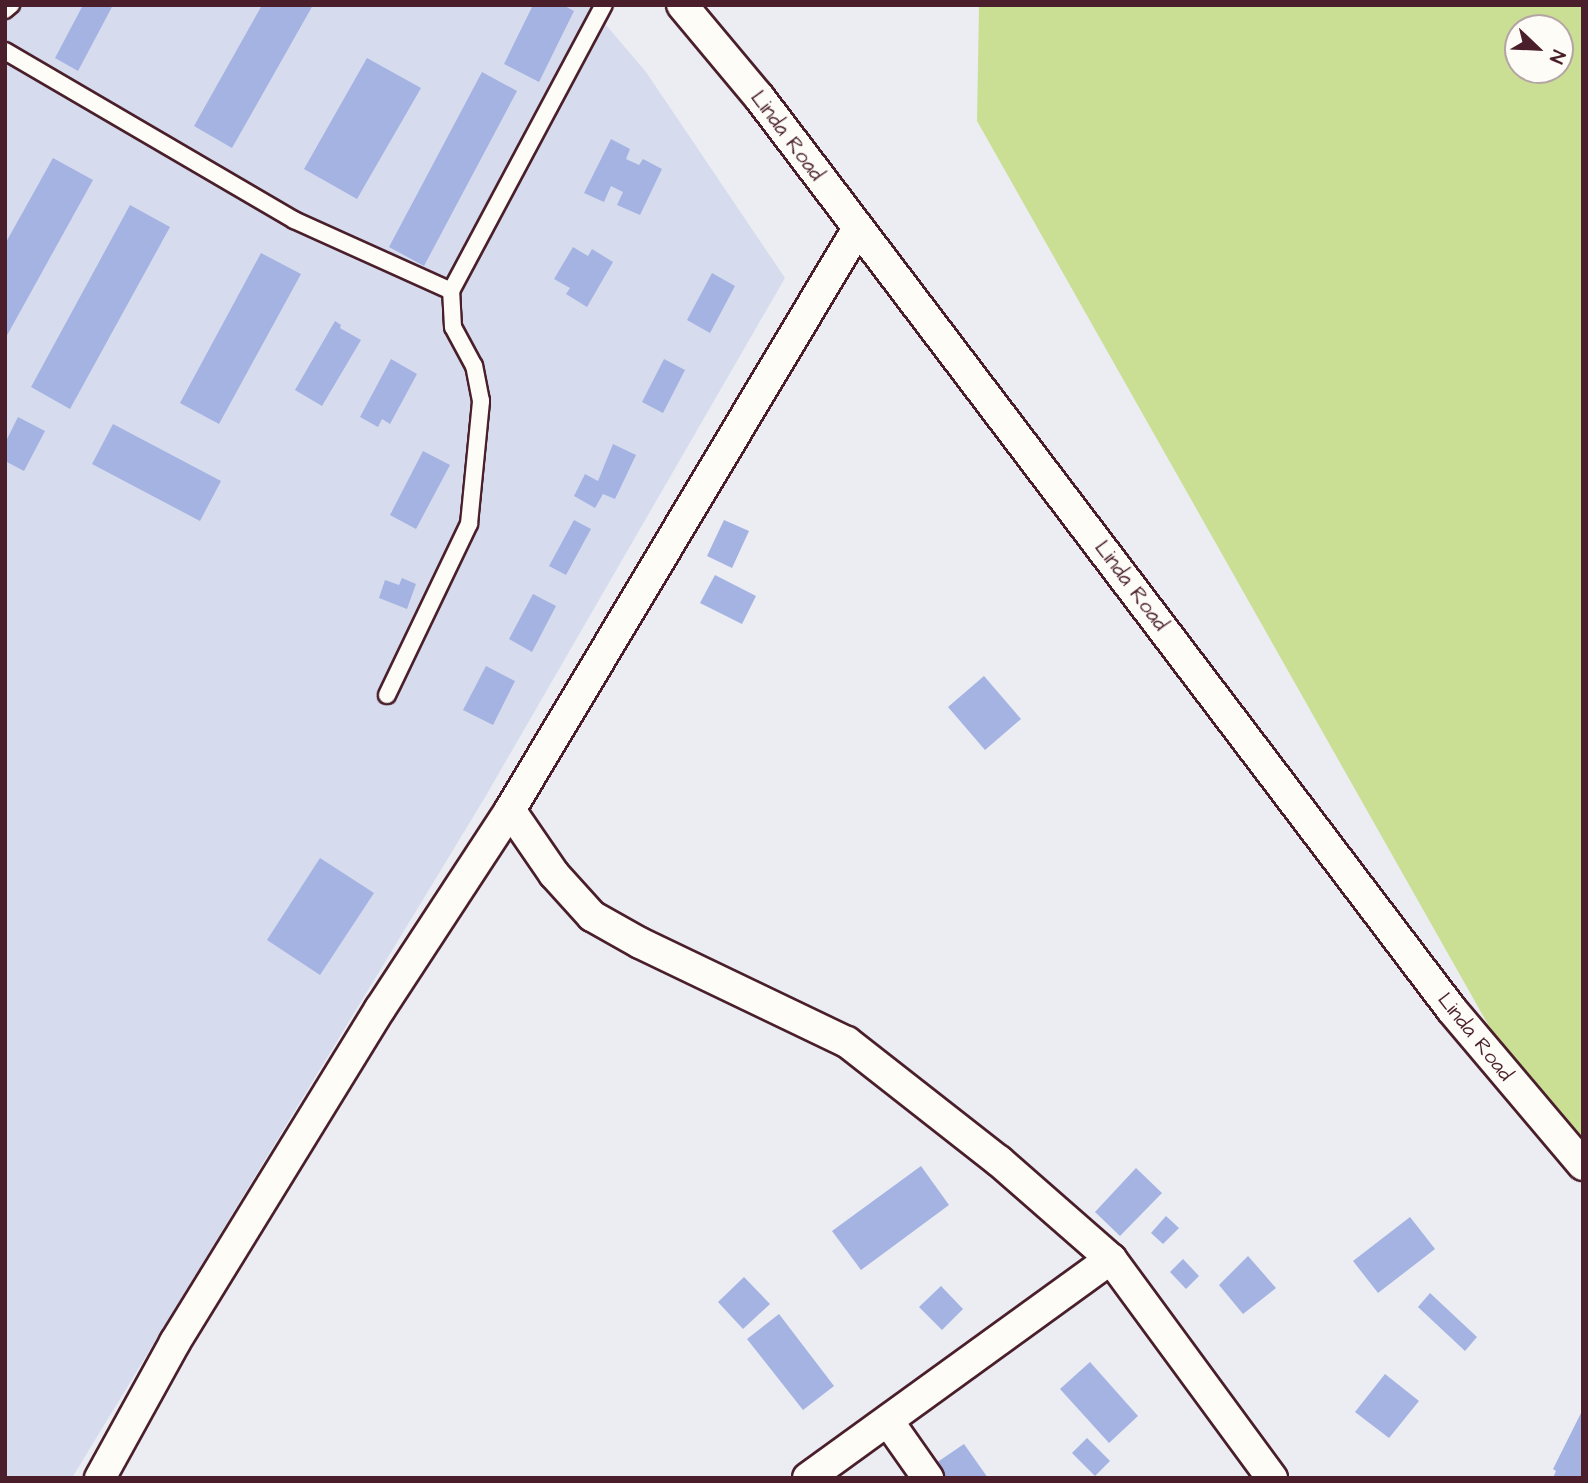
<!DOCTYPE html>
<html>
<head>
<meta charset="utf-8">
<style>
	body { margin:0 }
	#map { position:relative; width:1588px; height:1483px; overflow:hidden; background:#ebedf3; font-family:"Architects Daughter",sans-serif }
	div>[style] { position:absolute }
	.built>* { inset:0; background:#d6dcee }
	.green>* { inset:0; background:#cadf94 }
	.building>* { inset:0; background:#a4b3e2 }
	.roads { filter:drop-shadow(2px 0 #4a1f2b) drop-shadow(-2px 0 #4a1f2b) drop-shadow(0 2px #4a1f2b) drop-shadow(0 -2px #4a1f2b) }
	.service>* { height:16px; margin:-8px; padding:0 8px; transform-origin:8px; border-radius:8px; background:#fdfcf7 }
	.minor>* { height:30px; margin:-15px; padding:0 15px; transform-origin:15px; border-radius:15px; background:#fdfcf7 }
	span { translate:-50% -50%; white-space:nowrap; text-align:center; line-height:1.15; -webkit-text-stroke:5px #fdfcf7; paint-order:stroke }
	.street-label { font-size:21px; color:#4a1f2b }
	.frame { position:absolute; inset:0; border:7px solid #4a1f2b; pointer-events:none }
	.north { position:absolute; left:1504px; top:14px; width:70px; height:70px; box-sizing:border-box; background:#fdfcf7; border:2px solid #b5a4a5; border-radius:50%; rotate:113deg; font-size:19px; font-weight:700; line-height:28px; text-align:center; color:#4a1f2b }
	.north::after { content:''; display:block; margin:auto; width:24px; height:32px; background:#4a1f2b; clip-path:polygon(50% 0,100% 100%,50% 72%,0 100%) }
</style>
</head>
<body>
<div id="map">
	<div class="built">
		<div style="clip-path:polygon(5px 5px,589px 5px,646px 72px,785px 278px,484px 799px,72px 1478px,5px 1478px)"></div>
	</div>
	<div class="green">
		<div style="clip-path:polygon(evenodd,979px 5px,1583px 5px,1583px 1161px,1546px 1127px,977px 121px,979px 5px,1518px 28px,1560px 28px,1560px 70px,1518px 70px,1518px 28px)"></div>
	</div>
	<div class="building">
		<div style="clip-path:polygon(83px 5px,113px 5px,78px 71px,55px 58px)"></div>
		<div style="clip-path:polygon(262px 5px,313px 5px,232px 148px,194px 126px)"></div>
		<div style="clip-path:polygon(533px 5px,563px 5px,574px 11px,539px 82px,504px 64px)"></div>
		<div style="clip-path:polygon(367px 58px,421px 88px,357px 199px,304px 169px)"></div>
		<div style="clip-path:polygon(482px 72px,517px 91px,424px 266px,389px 247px)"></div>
		<div style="clip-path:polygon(611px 139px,630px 149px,626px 159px,639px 165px,643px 159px,662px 169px,640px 215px,617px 205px,623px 192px,611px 186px,604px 202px,584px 193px)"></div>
		<div style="clip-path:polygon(53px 158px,93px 180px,5px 339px,5px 244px)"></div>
		<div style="clip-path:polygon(130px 205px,170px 227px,70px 409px,31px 387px)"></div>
		<div style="clip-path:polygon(573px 247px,588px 256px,592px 249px,613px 262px,587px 307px,566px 294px,570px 288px,554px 279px)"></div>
		<div style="clip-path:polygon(261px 253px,301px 274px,219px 424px,180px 403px)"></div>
		<div style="clip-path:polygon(712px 273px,735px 286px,710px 333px,687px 320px)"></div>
		<div style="clip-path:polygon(335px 321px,341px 325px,340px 328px,361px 340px,322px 406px,295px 390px)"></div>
		<div style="clip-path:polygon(391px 359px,417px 374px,390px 424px,382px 419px,378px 427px,360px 417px)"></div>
		<div style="clip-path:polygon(664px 359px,685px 370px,663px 413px,642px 402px)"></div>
		<div style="clip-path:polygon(18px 417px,45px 431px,24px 471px,5px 461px,5px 443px)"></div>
		<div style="clip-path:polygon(113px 424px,221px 481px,200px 521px,92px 464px)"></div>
		<div style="clip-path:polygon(613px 444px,636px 455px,615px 499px,603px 494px,595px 508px,574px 496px,585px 474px,598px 481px)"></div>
		<div style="clip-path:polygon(423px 451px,450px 465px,416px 529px,390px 515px)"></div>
		<div style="clip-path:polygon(574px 520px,591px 529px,566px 575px,549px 566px)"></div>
		<div style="clip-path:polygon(724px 520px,749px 531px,732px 568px,707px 556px)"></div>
		<div style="clip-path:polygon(715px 575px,756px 596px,742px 624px,700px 603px)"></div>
		<div style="clip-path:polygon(402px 578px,416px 584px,407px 609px,379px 598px,385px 580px,399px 585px)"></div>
		<div style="clip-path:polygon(533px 594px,556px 606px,532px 652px,509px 639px)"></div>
		<div style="clip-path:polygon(486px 666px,515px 681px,493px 725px,463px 710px)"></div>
		<div style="clip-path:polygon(984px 676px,1021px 719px,985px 750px,948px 707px)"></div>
		<div style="clip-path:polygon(320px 858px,374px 893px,320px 975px,267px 940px)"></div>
		<div style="clip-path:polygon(921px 1166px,949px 1205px,861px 1270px,832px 1231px)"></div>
		<div style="clip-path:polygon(1136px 1168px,1162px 1193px,1120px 1236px,1095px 1212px)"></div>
		<div style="clip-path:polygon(1166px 1216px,1179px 1228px,1163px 1244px,1151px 1233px)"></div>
		<div style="clip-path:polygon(1410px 1217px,1435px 1249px,1378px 1293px,1353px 1261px)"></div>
		<div style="clip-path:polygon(1248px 1256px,1276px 1288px,1243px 1314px,1219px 1285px)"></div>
		<div style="clip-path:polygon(1183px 1259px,1199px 1276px,1186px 1289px,1170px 1272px)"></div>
		<div style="clip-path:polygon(744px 1277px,770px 1304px,743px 1329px,718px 1302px)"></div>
		<div style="clip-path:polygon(941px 1286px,963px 1309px,942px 1330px,919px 1307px)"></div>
		<div style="clip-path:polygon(1430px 1293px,1477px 1337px,1465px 1351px,1418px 1307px)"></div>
		<div style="clip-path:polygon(779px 1314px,834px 1386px,803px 1410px,747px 1339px)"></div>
		<div style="clip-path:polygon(1090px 1362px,1138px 1416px,1109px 1443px,1060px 1389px)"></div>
		<div style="clip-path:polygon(1385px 1374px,1419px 1401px,1389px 1438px,1355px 1412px)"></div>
		<div style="clip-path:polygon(1583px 1409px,1583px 1478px,1553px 1478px,1556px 1471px,1553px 1469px)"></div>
		<div style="clip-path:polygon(1087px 1438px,1110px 1461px,1095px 1476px,1072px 1453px)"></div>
		<div style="clip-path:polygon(964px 1444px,988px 1478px,946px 1478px,936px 1463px)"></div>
	</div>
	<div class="roads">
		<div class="service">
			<div style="left:5px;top:10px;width:8px;rotate:-40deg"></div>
			<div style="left:5px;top:51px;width:335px;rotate:30.3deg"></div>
			<div style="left:294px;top:220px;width:172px;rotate:24.3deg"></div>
			<div style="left:387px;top:695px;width:190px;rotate:-64.4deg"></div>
			<div style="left:469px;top:524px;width:124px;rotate:-84.4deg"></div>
			<div style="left:481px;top:401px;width:36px;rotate:-101deg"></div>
			<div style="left:474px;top:366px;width:44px;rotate:-118.3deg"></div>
			<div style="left:453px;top:327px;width:36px;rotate:-93deg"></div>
			<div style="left:451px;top:291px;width:324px;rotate:-61.9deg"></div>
		</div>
		<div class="minor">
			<div style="left:682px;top:5px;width:120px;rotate:50.1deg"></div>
			<div style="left:759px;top:97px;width:1146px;rotate:52.8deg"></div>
			<div style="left:1452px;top:1010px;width:203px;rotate:49.8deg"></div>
			<div style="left:510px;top:810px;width:78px;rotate:55.5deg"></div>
			<div style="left:554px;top:874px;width:57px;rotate:47.9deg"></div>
			<div style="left:592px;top:916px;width:55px;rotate:29.4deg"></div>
			<div style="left:640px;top:943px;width:229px;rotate:25.6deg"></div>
			<div style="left:847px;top:1042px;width:193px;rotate:38.1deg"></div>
			<div style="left:999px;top:1161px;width:149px;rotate:41.2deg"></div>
			<div style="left:888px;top:1421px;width:70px;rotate:54.9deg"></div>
			<div style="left:100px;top:1478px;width:155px;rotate:-61.1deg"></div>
			<div style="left:175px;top:1342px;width:391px;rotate:-58.4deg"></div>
			<div style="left:380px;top:1009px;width:238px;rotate:-56.8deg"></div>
			<div style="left:510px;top:810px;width:676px;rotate:-59.11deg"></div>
			<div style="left:808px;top:1478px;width:374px;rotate:-35.9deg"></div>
			<div style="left:1111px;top:1259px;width:272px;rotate:53.7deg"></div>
		</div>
	</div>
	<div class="street-label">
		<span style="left:787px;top:136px;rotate:53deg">Linda Road</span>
		<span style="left:1131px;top:586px;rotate:53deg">Linda Road</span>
		<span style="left:1475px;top:1037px;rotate:51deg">Linda Road</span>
	</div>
	<div class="frame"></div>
	<div class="north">N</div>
</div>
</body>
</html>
